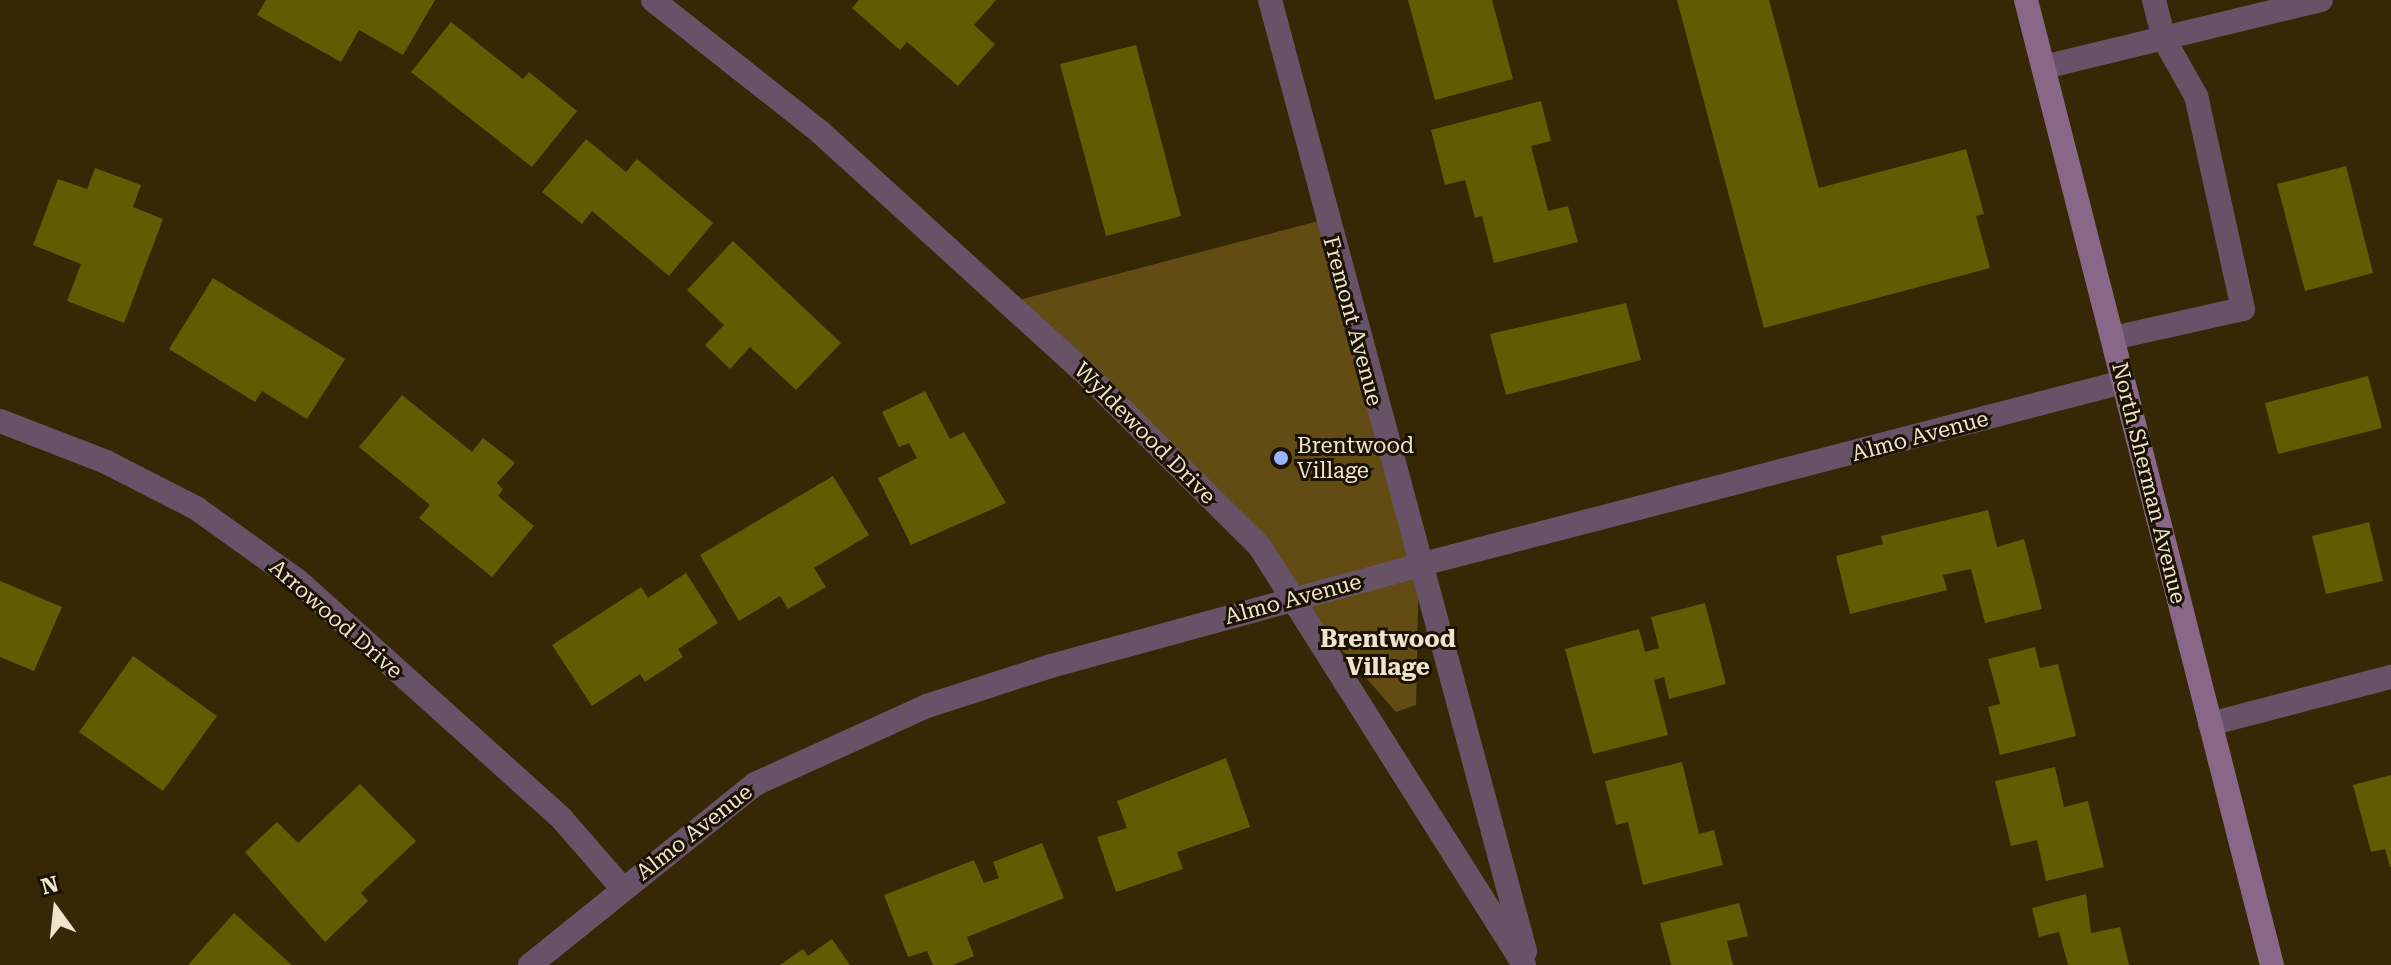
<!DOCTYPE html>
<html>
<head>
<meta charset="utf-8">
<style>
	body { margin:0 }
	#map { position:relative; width:2391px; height:965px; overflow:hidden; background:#362804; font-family:"Roboto Serif",serif }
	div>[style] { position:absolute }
	.green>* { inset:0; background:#624c13 }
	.building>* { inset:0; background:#605c01 }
	.lane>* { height:24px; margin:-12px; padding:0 12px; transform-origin:12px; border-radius:12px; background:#685267 }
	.street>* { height:24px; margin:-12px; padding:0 12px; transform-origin:12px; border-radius:12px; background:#685267 }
	.secondary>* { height:24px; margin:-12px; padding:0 12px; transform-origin:12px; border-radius:12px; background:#896789 }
	.dots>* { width:22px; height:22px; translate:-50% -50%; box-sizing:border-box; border:4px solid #1a1202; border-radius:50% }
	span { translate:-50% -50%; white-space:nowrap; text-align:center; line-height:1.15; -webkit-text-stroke:6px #1a1202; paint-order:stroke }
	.street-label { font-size:22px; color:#f0e4cc }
	.poi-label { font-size:22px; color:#f0e4cc }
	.left { translate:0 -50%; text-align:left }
	.neighbourhood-label { font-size:24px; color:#f0e4cc; font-weight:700 }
	.north { position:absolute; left:16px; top:869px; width:80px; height:80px; -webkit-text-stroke:6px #1a1202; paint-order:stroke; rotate:345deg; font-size:22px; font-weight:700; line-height:32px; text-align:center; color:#f0e4cc }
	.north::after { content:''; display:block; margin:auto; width:28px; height:36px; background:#f0e4cc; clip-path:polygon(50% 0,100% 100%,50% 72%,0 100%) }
</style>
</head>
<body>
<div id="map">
	<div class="green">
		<div style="clip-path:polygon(1326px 219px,1419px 565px,1416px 705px,1396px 712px,1296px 598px,1007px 303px)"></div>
	</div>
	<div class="building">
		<div style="clip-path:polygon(266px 0,435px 0,403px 55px,359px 30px,341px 62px,257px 15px)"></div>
		<div style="clip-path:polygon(859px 0,996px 0,974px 25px,995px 44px,958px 86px,907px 42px,900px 50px,852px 8px)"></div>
		<div style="clip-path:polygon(1408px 0,1492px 0,1513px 79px,1435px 100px)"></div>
		<div style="clip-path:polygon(1677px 0,1769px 0,1819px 188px,1966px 149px,1984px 214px,1976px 216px,1990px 268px,1764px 328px)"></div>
		<div style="clip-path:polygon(451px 22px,523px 79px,529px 72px,577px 111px,532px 167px,411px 72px)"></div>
		<div style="clip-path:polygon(1136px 45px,1181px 216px,1106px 236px,1060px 64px)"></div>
		<div style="clip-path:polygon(1541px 101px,1551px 141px,1531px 146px,1548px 211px,1568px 206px,1578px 242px,1494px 263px,1482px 216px,1475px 218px,1465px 180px,1445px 185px,1431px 130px)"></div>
		<div style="clip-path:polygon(586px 139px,626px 172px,637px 159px,713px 223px,669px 276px,592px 211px,582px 224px,542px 192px)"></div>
		<div style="clip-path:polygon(2346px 166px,2373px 273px,2305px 291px,2277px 184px)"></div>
		<div style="clip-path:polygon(95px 168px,141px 185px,133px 207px,163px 219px,124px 323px,67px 301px,81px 264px,33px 245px,58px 179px,87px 189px)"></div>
		<div style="clip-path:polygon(733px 241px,841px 343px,796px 390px,750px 347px,730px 369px,705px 345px,724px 325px,687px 290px)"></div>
		<div style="clip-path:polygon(213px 278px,345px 359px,307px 419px,262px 391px,255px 402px,169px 349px)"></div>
		<div style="clip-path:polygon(1626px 303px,1641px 360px,1506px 395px,1490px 334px)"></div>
		<div style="clip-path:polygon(2368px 376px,2382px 428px,2278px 454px,2265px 403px)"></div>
		<div style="clip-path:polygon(925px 391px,950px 439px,964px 432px,1006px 503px,911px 545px,878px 478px,917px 458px,909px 443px,899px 447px,882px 412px)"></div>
		<div style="clip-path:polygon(402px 395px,472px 452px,483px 438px,515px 463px,497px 483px,503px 489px,498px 496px,534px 526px,492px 577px,419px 518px,430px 505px,359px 447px)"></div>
		<div style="clip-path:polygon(833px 476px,869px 535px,814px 568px,826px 587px,788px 609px,780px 596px,739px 621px,700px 555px)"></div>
		<div style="clip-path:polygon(1988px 510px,1997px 547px,2024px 539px,2042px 609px,1985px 623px,1971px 569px,1943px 575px,1947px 590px,1850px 614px,1836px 556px,1883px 544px,1881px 536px)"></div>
		<div style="clip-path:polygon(2369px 522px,2383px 581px,2326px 594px,2312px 536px)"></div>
		<div style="clip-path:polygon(686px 573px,718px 623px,678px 649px,683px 657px,645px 682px,640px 674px,592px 706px,552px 645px,641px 587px,648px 598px)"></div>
		<div style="clip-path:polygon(0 581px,62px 607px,34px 671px,0 657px)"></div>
		<div style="clip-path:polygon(1705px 603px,1726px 684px,1669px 699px,1664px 677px,1654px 680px,1668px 735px,1593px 754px,1565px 649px,1639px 629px,1645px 652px,1659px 648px,1651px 617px)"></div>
		<div style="clip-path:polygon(2035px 647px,2040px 668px,2058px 664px,2076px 736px,2000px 755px,1988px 707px,2000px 704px,1988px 659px)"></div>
		<div style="clip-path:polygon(133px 656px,217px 716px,163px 791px,79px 732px)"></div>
		<div style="clip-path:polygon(1226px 758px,1250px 827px,1177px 852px,1183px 869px,1116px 892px,1097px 837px,1127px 828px,1117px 801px)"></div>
		<div style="clip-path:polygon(1682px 762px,1699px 834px,1714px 830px,1723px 865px,1643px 885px,1628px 822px,1616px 825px,1605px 781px)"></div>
		<div style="clip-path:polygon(2055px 767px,2064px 807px,2088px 801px,2104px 867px,2046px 881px,2037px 840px,2011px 846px,1995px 781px)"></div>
		<div style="clip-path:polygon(2391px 775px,2391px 867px,2390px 867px,2385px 849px,2371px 852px,2353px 785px)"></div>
		<div style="clip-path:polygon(360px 784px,416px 841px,361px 893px,368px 901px,325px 942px,245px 852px,277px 822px,298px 843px)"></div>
		<div style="clip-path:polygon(1042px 843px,1064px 898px,967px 937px,974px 956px,953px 965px,933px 965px,927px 951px,908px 957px,884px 895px,974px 860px,984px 883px,999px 878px,993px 862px)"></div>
		<div style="clip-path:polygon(2086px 894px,2091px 933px,2120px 927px,2129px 965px,2068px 965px,2059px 932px,2039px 937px,2032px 908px)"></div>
		<div style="clip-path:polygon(1739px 903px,1748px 936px,1727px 941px,1733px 965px,1671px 965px,1660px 923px)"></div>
		<div style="clip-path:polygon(234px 913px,292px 965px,188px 965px)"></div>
		<div style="clip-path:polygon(832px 939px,850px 965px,780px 965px,803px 949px,808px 956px)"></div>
	</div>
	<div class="lane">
		<div style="left:2113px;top:338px;width:133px;rotate:-12.6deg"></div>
		<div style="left:2243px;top:309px;width:218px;rotate:-102.4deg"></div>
		<div style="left:2196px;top:96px;width:65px;rotate:-119.3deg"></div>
		<div style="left:2164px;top:39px;width:40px;rotate:-104.4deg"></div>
	</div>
	<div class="street">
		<div style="left:653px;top:0;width:213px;rotate:38.3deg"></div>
		<div style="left:820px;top:132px;width:354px;rotate:42.3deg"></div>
		<div style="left:1082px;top:370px;width:251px;rotate:44.8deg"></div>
		<div style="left:1260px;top:547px;width:494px;rotate:57.7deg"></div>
		<div style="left:1270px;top:0;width:985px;rotate:74.99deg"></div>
		<div style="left:2044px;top:67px;width:285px;rotate:-13.6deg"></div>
		<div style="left:0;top:421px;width:114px;rotate:21.1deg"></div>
		<div style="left:106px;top:462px;width:101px;rotate:27.1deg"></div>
		<div style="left:196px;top:508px;width:125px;rotate:35.6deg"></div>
		<div style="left:298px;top:581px;width:355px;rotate:42deg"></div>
		<div style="left:562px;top:819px;width:91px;rotate:49deg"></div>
		<div style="left:2210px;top:724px;width:187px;rotate:-14.6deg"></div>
		<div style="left:530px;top:965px;width:289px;rotate:-38.8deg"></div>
		<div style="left:755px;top:784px;width:189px;rotate:-24.4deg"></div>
		<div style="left:927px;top:706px;width:130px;rotate:-17.9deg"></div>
		<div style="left:1051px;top:666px;width:382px;rotate:-15.3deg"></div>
		<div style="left:1419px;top:565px;width:727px;rotate:-14.57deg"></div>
	</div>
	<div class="secondary">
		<div style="left:2026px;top:0;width:996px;rotate:75.7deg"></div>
	</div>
	<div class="dots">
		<div style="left:1281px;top:458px;background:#98b6fd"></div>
	</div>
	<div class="street-label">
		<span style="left:1353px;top:321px;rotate:75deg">Fremont Avenue</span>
		<span style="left:1145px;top:433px;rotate:45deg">Wyldewood Drive</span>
		<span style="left:1920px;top:436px;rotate:-15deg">Almo Avenue</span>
		<span style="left:2149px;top:483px;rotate:76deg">North Sherman Avenue</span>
		<span style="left:1293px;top:599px;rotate:-15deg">Almo Avenue</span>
		<span style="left:336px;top:619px;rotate:41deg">Arrowood Drive</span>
		<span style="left:694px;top:832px;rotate:-38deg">Almo Avenue</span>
	</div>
	<div class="poi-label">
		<span class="left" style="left:1297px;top:458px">Brentwood<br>Village</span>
	</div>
	<div class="neighbourhood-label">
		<span style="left:1388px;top:654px">Brentwood<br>Village</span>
	</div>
	<div class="north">N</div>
</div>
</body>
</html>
